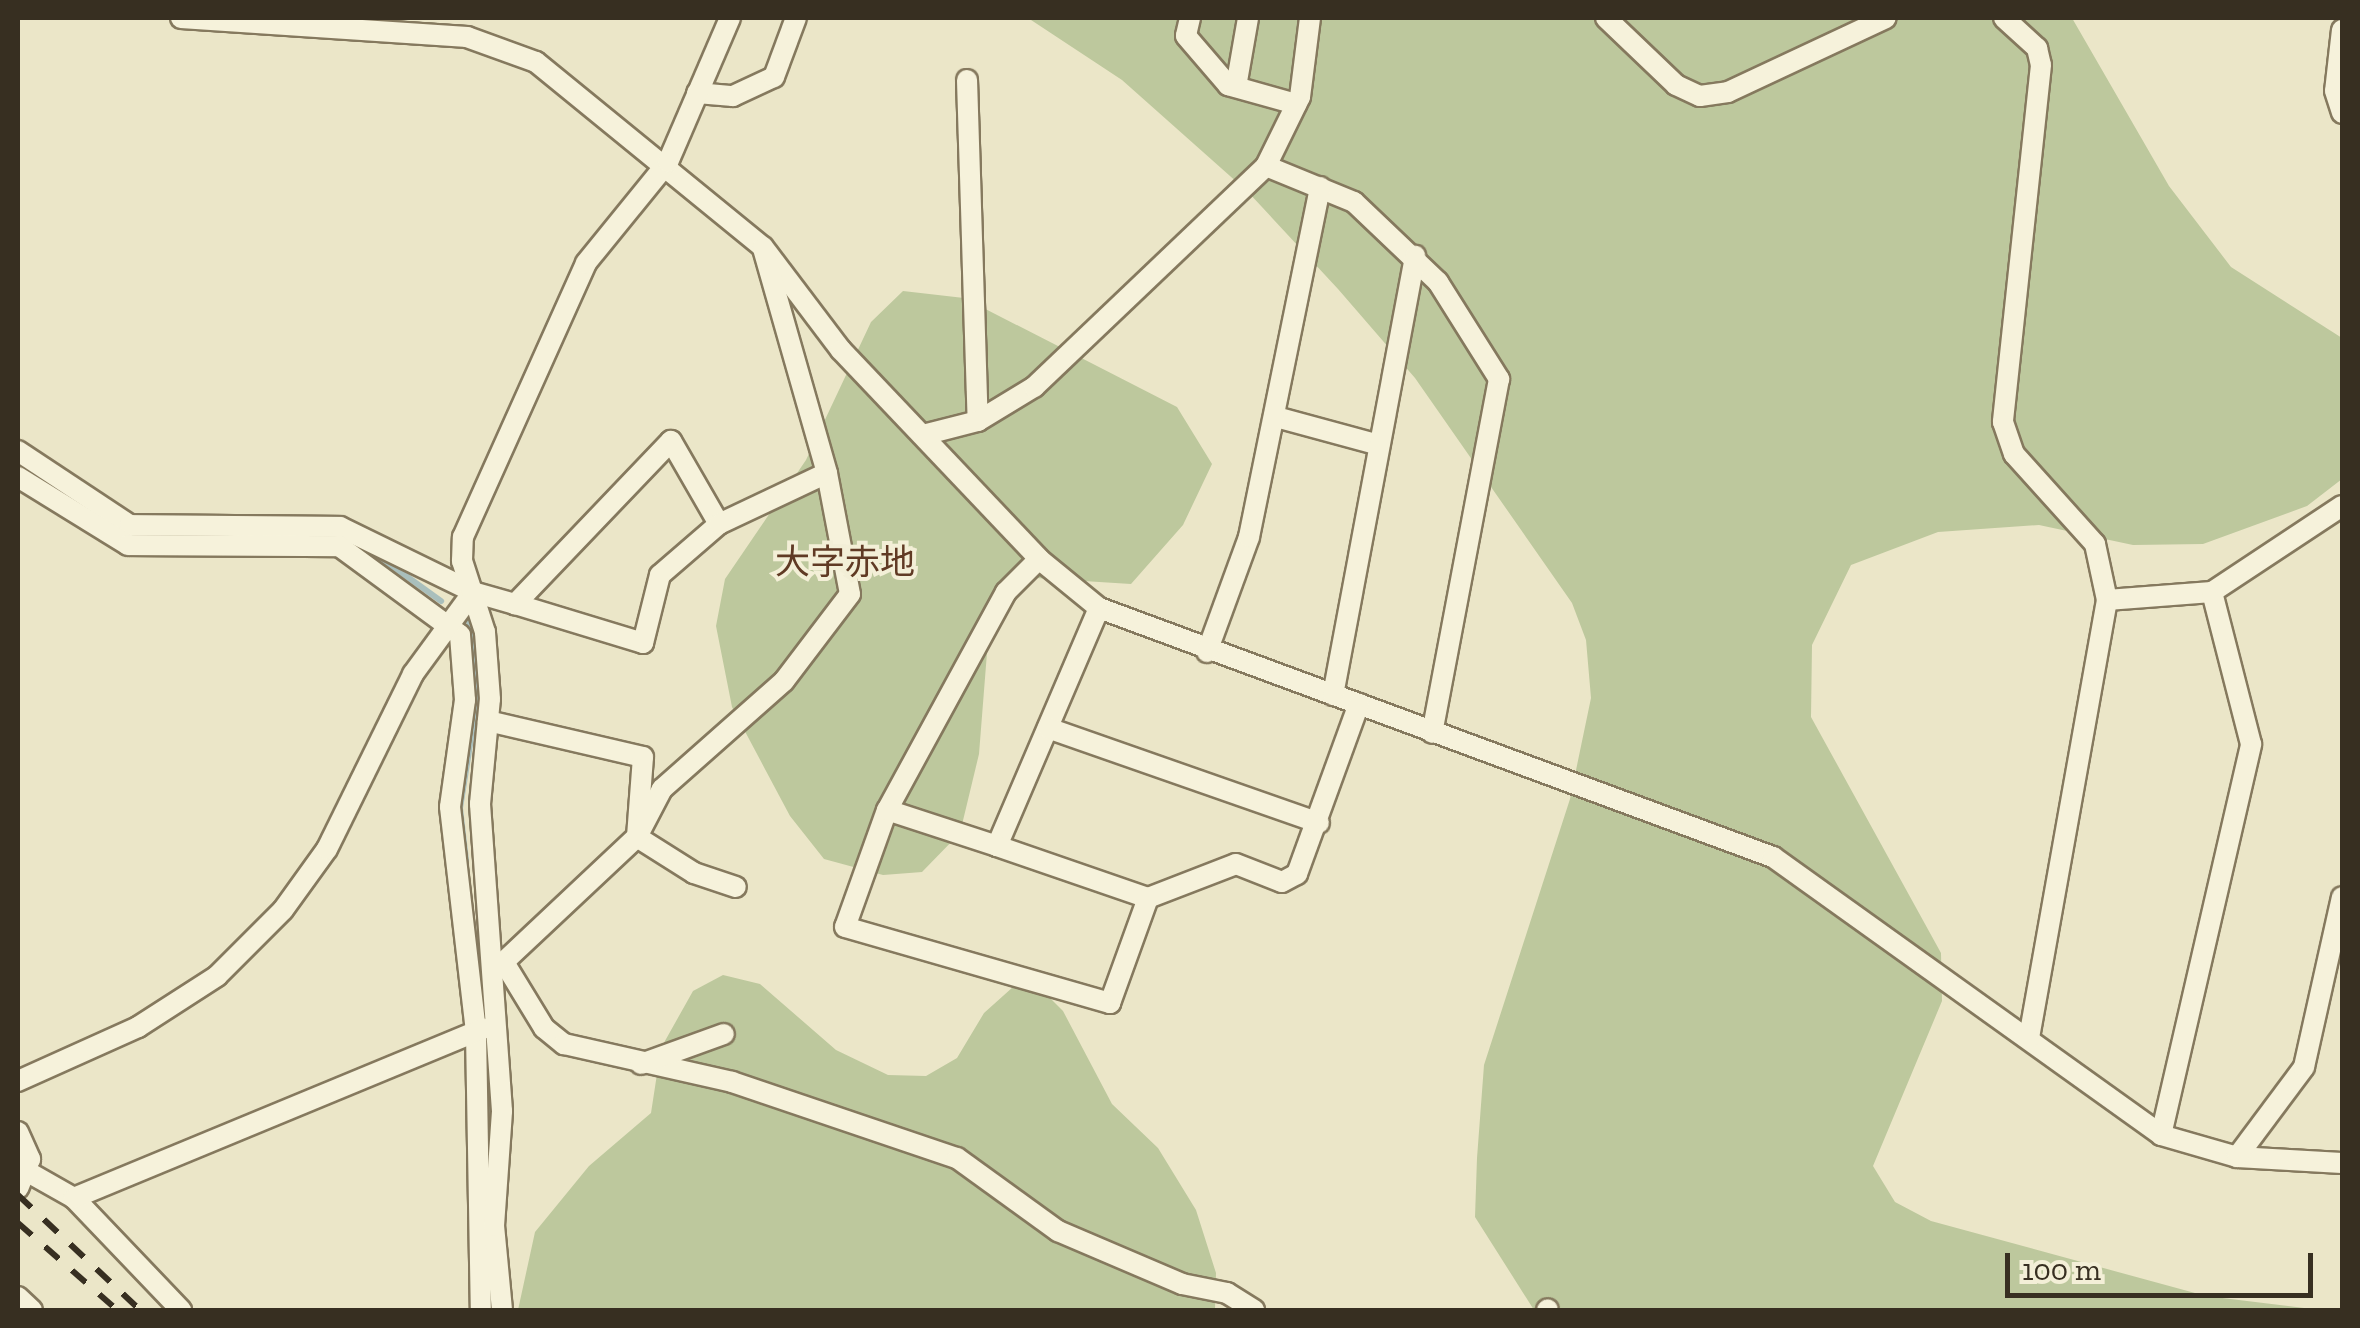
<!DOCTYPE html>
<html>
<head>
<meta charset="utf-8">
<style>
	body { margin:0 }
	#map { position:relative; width:2360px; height:1328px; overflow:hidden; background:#ebe6c8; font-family:"Zilla Slab","Noto Sans JP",serif }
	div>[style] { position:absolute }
	.green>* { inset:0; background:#bdc89d }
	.stream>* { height:6px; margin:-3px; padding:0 3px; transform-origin:3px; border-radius:3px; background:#a9bfbc }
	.roads { filter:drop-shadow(2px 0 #85795e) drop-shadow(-2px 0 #85795e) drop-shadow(0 2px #85795e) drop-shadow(0 -2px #85795e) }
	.minor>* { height:20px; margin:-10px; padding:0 10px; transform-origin:10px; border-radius:10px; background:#f6f2db }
	.rail>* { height:6px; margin-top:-3px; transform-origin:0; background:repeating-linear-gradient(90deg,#372f21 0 18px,transparent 0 36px) }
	span { translate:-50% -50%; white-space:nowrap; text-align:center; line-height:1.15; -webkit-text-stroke:8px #f3efd7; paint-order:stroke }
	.quarter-label { font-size:35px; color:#603a24 }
	.frame { position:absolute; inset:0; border:20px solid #372f21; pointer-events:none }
	.scale { position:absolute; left:2005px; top:1253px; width:308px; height:45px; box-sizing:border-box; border:5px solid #372f21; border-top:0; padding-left:12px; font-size:30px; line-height:35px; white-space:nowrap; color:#372f21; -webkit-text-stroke:8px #f3efd7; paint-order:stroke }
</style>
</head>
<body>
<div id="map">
	<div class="green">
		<div style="clip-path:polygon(1028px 18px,2072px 18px,2169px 186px,2231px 267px,2342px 338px,2342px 479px,2307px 506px,2203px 544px,2133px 545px,2039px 525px,1938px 532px,1851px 565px,1812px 645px,1811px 717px,1941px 953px,1942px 1001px,1873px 1166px,1895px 1202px,1931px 1221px,2206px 1296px,2320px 1310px,1534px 1310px,1475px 1217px,1477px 1158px,1484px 1065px,1570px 799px,1591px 698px,1586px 640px,1572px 603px,1415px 378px,1338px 289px,1248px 192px,1122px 80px)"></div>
		<div style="clip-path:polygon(903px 291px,964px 298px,1177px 407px,1212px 464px,1183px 525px,1131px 584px,1020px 577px,988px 640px,979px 754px,960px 833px,922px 872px,883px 875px,824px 859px,790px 816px,732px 707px,716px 626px,725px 579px,806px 460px,871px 322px)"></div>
		<div style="clip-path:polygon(723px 975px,760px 984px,836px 1050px,888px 1075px,926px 1076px,957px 1058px,984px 1013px,1013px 987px,1037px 985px,1063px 1011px,1112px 1104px,1158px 1148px,1196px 1210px,1216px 1273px,1215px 1310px,518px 1310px,535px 1232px,589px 1166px,651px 1113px,661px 1048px,693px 991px)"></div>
	</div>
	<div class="stream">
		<div style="left:377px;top:555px;width:79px;rotate:35.7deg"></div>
		<div style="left:466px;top:860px;width:52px;rotate:-96.6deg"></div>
		<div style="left:460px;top:808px;width:108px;rotate:-81deg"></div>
		<div style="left:477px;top:701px;width:80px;rotate:-95.7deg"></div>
		<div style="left:487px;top:1043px;width:117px;rotate:89.5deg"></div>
		<div style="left:490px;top:1292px;width:18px;rotate:84deg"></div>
	</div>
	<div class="roads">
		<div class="minor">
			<div style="left:181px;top:18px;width:287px;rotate:3.8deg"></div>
			<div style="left:467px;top:37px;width:73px;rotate:19.9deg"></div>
			<div style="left:536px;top:62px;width:293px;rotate:39.2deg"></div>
			<div style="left:763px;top:247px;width:129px;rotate:52.9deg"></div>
			<div style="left:841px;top:350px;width:288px;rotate:46.5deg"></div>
			<div style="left:1039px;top:559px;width:77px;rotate:39.2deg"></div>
			<div style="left:1099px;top:608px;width:719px;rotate:20.28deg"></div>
			<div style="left:1773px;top:857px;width:477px;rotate:35.6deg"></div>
			<div style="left:2161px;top:1135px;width:79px;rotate:16.1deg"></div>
			<div style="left:2237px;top:1157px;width:105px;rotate:3.3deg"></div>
			<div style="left:1190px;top:18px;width:18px;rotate:103deg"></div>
			<div style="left:1186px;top:36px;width:65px;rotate:49.4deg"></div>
			<div style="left:1228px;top:85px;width:71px;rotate:15.6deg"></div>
			<div style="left:1606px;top:18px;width:97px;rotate:43.7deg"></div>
			<div style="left:1676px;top:85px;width:26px;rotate:25deg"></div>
			<div style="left:1700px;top:96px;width:28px;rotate:-8deg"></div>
			<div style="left:1728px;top:92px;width:174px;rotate:-25.1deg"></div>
			<div style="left:2004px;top:18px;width:45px;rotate:42.3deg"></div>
			<div style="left:2037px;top:48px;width:17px;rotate:77deg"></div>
			<div style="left:2041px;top:65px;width:359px;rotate:96.1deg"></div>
			<div style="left:2003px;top:422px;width:34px;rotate:71deg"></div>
			<div style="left:2014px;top:454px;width:121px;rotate:48deg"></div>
			<div style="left:2095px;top:544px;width:57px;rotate:77.9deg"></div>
			<div style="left:2107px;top:600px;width:446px;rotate:100.1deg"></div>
			<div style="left:2342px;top:30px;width:61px;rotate:96.5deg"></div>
			<div style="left:2335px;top:91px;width:23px;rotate:72deg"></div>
			<div style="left:967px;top:80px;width:341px;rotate:88.2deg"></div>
			<div style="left:1236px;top:87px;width:70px;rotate:-80.1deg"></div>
			<div style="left:697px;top:93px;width:36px;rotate:5deg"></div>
			<div style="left:733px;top:96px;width:45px;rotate:-24.9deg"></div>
			<div style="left:774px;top:77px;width:63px;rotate:-69.6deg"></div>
			<div style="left:1266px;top:166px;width:77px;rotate:-63.8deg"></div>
			<div style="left:1300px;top:97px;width:80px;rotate:-82.8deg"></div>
			<div style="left:1276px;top:417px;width:107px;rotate:15.2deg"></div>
			<div style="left:923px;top:435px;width:57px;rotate:-14.3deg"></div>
			<div style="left:978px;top:421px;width:66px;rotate:-31.3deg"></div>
			<div style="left:1034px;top:387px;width:320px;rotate:-43.6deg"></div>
			<div style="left:1266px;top:166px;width:95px;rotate:22.2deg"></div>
			<div style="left:1354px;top:202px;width:116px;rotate:43.6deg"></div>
			<div style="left:1438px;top:282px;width:115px;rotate:57.8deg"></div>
			<div style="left:1499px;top:379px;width:360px;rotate:100.7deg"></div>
			<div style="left:18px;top:451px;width:134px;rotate:33.5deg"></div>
			<div style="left:130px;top:525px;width:210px;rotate:0.5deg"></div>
			<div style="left:340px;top:527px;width:148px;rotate:26deg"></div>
			<div style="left:473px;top:592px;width:44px;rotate:15.9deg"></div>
			<div style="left:515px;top:604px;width:134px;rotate:16.9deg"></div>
			<div style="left:643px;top:643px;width:70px;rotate:-76deg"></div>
			<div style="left:660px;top:575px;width:78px;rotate:-40.8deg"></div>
			<div style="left:719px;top:524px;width:96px;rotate:-120deg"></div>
			<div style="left:671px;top:441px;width:226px;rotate:133.7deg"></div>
			<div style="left:18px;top:477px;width:129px;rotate:31.7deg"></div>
			<div style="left:128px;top:545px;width:211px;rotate:0.3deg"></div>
			<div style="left:339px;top:546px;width:150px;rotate:36.3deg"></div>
			<div style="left:460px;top:635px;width:65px;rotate:85.6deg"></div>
			<div style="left:465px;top:700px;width:108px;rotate:98deg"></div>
			<div style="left:450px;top:807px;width:227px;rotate:83.4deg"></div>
			<div style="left:476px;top:1033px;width:277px;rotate:89deg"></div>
			<div style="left:719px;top:524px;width:119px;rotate:-25.3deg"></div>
			<div style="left:1039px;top:559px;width:47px;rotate:135deg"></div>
			<div style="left:1006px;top:592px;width:248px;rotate:118.6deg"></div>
			<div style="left:887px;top:810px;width:124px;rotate:109.7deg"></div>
			<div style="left:845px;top:927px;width:276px;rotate:16deg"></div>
			<div style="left:1110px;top:1003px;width:112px;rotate:-70.1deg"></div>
			<div style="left:2107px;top:600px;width:105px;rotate:-4.4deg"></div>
			<div style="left:2212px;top:592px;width:156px;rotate:-33.5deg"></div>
			<div style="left:1099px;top:608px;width:259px;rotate:113.2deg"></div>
			<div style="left:997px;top:846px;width:160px;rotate:19deg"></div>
			<div style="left:1148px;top:898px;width:94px;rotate:-21.1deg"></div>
			<div style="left:1236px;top:864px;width:49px;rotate:21.4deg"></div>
			<div style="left:1282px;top:882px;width:17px;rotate:-28deg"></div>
			<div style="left:1297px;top:874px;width:181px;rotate:-70deg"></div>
			<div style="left:1207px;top:652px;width:122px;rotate:-69.9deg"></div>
			<div style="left:1249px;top:537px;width:357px;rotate:-78.5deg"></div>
			<div style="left:1333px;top:695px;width:447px;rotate:-79.4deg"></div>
			<div style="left:488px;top:721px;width:159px;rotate:13.1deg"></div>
			<div style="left:643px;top:757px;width:80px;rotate:94.3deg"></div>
			<div style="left:637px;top:837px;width:67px;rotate:32.3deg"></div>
			<div style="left:694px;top:873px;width:44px;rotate:18.4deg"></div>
			<div style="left:1048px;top:728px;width:287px;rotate:19.3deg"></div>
			<div style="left:887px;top:810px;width:116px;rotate:18.1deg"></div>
			<div style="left:505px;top:964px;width:75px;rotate:58.6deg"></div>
			<div style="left:544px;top:1028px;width:26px;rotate:39deg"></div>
			<div style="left:564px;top:1044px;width:172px;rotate:12.7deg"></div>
			<div style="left:732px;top:1082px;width:237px;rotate:18.7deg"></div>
			<div style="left:957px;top:1158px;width:125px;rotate:35.9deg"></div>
			<div style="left:1058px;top:1231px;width:135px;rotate:23.1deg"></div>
			<div style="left:1182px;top:1284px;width:46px;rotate:11.3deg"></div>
			<div style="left:1227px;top:1293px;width:32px;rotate:32deg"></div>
			<div style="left:493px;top:972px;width:197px;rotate:-43.2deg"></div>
			<div style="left:637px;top:837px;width:54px;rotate:-62.5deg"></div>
			<div style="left:662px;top:789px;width:163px;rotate:-41.5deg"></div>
			<div style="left:784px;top:681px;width:109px;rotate:-52.8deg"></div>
			<div style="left:850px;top:594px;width:123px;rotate:-100.8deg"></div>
			<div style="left:827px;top:473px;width:233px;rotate:-105.9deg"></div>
			<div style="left:641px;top:1064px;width:88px;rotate:-19.9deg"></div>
			<div style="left:18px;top:1081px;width:132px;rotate:-24.2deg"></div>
			<div style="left:138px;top:1027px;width:94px;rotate:-32.8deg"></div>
			<div style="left:217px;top:976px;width:93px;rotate:-45deg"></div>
			<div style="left:283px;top:910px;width:75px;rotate:-54.2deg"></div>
			<div style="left:327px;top:849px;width:195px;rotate:-63.8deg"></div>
			<div style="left:413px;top:674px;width:102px;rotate:-53.8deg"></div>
			<div style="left:18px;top:1132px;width:30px;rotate:66deg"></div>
			<div style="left:30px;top:1159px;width:31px;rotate:112deg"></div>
			<div style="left:2161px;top:1135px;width:401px;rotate:-77deg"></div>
			<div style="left:2251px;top:744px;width:157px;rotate:-104.4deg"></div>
			<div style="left:2237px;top:1157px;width:112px;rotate:-53.3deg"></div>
			<div style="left:2304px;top:1067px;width:174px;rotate:-77.4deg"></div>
			<div style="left:28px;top:1172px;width:53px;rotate:29.5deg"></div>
			<div style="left:74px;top:1198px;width:155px;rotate:46.3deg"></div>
			<div style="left:74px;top:1198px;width:443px;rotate:-22.5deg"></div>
			<div style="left:18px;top:1297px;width:19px;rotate:43deg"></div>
			<div style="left:502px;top:1310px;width:84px;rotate:-95.4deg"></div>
			<div style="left:494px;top:1226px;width:115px;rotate:-86deg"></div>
			<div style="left:502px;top:1111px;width:308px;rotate:-94.1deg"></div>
			<div style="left:480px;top:804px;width:105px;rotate:-84.6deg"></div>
			<div style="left:490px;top:699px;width:67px;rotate:-94.3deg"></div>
			<div style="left:485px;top:632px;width:75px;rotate:-107.9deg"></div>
			<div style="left:462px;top:561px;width:24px;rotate:-88deg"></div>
			<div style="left:463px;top:537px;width:300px;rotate:-65.8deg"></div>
			<div style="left:586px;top:263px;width:130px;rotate:-50.9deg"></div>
			<div style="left:668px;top:162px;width:157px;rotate:-66.7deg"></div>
			<div style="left:1547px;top:1310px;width:1px;rotate:-45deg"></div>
		</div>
	</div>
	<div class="rail">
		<div style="left:18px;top:1195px;width:168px;rotate:43.3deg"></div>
		<div style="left:18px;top:1223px;width:132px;rotate:41.3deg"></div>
	</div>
	<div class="quarter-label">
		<span style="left:845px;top:562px">大字赤地</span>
	</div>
	<div class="frame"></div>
	<div class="scale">100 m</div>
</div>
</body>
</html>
